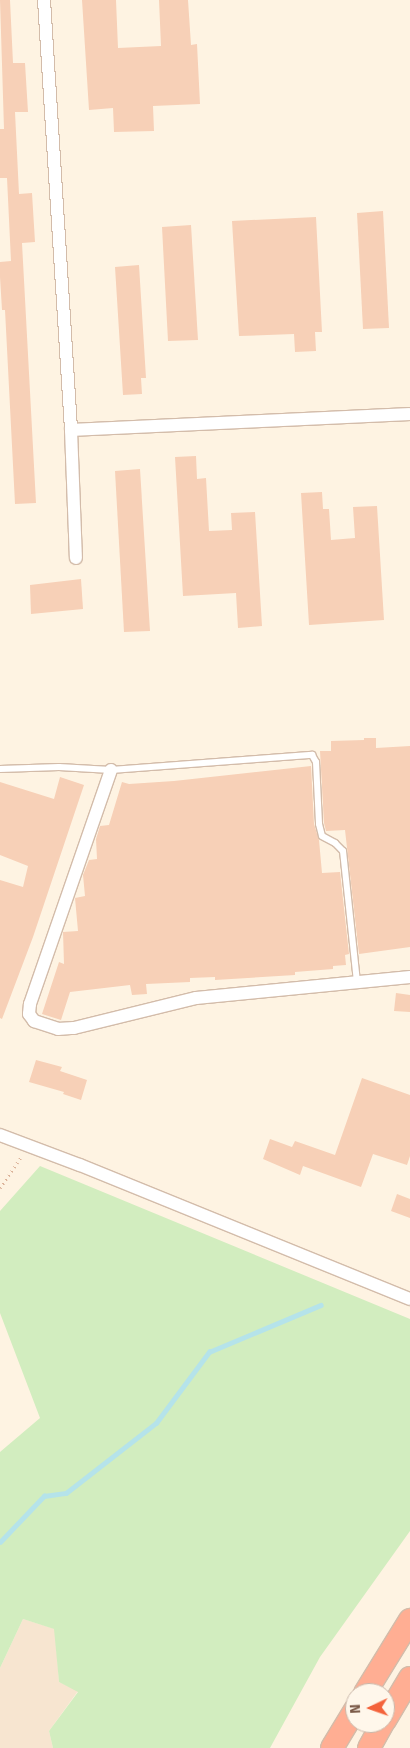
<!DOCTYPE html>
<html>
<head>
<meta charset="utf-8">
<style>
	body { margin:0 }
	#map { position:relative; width:410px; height:1748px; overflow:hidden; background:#fef3e2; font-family:"Fira Sans",sans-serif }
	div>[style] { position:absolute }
	.residential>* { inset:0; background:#f7e5d0 }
	.green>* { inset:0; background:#d2edbf }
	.stream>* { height:4.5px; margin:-2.25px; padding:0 2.25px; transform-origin:2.25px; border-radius:2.25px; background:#b5e3ea }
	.building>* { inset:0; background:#f7d0b7 }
	.path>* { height:2.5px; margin-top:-1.25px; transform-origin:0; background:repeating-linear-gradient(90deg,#dcb39a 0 1px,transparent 0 5px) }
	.roads { filter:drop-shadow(1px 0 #d3bcaa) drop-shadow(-1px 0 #d3bcaa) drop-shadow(0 1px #d3bcaa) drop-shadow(0 -1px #d3bcaa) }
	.lane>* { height:6px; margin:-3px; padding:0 3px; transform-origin:3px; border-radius:3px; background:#fff }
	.street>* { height:12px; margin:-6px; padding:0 6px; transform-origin:6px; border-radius:6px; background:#fff }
	.highway>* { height:22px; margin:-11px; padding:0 11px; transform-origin:11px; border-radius:11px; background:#ffae93 }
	span { translate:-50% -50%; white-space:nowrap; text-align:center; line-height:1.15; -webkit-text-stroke:4px #fff7eb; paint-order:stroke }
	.north { position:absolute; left:345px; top:1683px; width:50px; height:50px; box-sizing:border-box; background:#fff7eb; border:1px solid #c9b7a9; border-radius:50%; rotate:267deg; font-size:14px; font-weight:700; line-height:20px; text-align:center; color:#795846 }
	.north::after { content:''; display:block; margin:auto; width:18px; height:22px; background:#f4633b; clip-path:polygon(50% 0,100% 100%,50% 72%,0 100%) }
</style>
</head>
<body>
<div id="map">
	<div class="residential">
		<div style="clip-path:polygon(23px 1619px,55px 1629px,59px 1682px,78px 1691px,49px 1731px,53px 1748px,0 1748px,0 1668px)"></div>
	</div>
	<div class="green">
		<div style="clip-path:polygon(40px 1166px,410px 1319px,410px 1531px,320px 1657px,270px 1748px,53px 1748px,49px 1731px,78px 1692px,59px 1682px,54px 1629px,23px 1619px,0 1668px,0 1452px,40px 1418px,0 1313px,0 1211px)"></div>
	</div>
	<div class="stream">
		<div style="left:0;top:1542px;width:64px;rotate:-46.3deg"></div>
		<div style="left:44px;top:1496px;width:22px;rotate:-8deg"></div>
		<div style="left:66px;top:1493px;width:114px;rotate:-37.9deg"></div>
		<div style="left:156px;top:1423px;width:89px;rotate:-53.3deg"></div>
		<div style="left:209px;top:1352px;width:121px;rotate:-22.8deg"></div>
	</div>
	<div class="building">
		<div style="clip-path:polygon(0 0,10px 0,13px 63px,25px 63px,28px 112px,15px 112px,19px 194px,32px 193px,35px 242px,22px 243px,36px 503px,15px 504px,5px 310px,2px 310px,0 277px,0 262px,11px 261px,7px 178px,0 178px,0 129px,4px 129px)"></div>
		<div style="clip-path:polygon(82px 0,116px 0,118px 48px,161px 46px,159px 0,188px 0,191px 45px,197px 44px,200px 104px,153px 106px,154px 131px,114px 132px,113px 108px,89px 110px)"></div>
		<div style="clip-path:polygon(383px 211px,389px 328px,363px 329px,357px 213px)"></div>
		<div style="clip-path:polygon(316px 217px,322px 332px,315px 332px,316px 351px,295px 352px,294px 334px,239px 336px,232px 221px)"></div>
		<div style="clip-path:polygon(191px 225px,198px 340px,168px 341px,162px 227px)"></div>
		<div style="clip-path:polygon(139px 265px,146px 378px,141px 378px,142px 394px,123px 395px,115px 267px)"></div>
		<div style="clip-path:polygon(196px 456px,197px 479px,206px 478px,209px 531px,232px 530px,231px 513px,255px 512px,262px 626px,238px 628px,236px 593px,183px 596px,175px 457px)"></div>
		<div style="clip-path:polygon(140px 469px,150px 631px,124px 632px,115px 471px)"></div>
		<div style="clip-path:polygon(322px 492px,323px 509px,329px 509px,331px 540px,355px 538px,353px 507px,377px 506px,384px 620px,309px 625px,301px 493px)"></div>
		<div style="clip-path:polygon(81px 579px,83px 609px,31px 614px,30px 585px)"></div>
		<div style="clip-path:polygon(364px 738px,376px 738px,376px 748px,410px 746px,410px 947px,359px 954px,345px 830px,326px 831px,324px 823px,320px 751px,331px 751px,331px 741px,364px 740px)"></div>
		<div style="clip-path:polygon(311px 766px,314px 824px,319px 840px,322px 873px,340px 872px,349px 954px,345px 955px,346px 965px,333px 966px,333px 969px,295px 972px,295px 975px,215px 980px,215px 977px,190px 978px,190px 982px,146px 984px,147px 994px,132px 995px,130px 985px,70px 992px,61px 1020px,42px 1014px,59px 962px,64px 964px,63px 932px,78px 931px,75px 898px,85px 896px,83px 875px,89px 860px,97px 859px,96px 839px,100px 826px,109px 825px,122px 782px,129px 784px,174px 781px)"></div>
		<div style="clip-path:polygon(60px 777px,84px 785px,33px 937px,2px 1019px,0 1018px,0 880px,23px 887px,28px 866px,0 855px,0 782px,54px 799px)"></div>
		<div style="clip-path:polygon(396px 993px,410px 995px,410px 1012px,394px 1011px)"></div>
		<div style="clip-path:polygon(36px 1060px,62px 1067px,60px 1071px,87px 1080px,81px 1100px,63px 1094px,64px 1092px,29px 1082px)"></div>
		<div style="clip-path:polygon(362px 1078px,410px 1095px,410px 1156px,407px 1165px,373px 1154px,361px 1187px,303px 1166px,300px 1175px,263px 1159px,270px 1139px,292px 1147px,295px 1141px,335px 1155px)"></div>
		<div style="clip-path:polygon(397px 1194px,410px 1199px,410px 1218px,391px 1211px)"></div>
	</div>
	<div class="path">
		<div style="left:0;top:1188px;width:37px;rotate:-56deg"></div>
	</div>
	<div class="roads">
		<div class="lane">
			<div style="left:0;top:769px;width:59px;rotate:-1.9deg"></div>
			<div style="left:59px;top:767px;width:52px;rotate:3.3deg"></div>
			<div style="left:111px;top:770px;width:202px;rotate:-4.3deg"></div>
			<div style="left:312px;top:755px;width:8px;rotate:60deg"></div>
			<div style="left:316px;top:762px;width:62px;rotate:87.2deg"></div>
			<div style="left:319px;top:824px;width:12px;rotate:76deg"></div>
			<div style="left:322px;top:836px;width:15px;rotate:28deg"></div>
			<div style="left:335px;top:843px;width:11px;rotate:45deg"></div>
			<div style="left:343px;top:851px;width:131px;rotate:83.9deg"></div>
		</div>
		<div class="street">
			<div style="left:44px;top:0;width:431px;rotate:86.4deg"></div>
			<div style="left:71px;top:430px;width:339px;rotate:-2.7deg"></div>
			<div style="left:71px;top:430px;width:128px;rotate:87.8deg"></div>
			<div style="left:111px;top:770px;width:248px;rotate:109.1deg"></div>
			<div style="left:30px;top:1004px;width:10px;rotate:96deg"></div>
			<div style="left:29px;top:1014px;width:9px;rotate:54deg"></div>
			<div style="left:34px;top:1021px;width:25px;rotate:18deg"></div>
			<div style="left:58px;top:1029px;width:16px;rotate:-4deg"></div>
			<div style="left:74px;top:1028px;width:126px;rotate:-13.8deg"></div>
			<div style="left:196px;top:998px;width:215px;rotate:-5.6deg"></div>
			<div style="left:0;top:1135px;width:85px;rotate:20.6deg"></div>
			<div style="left:80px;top:1165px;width:356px;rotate:22.1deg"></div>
		</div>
		<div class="highway">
			<div style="left:365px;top:1693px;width:86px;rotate:-58.3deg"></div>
			<div style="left:385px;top:1720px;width:49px;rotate:-59.2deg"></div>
			<div style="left:332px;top:1748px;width:44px;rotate:-58.8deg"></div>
			<div style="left:369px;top:1748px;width:29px;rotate:-61deg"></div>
		</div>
	</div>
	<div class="north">N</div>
</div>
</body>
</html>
